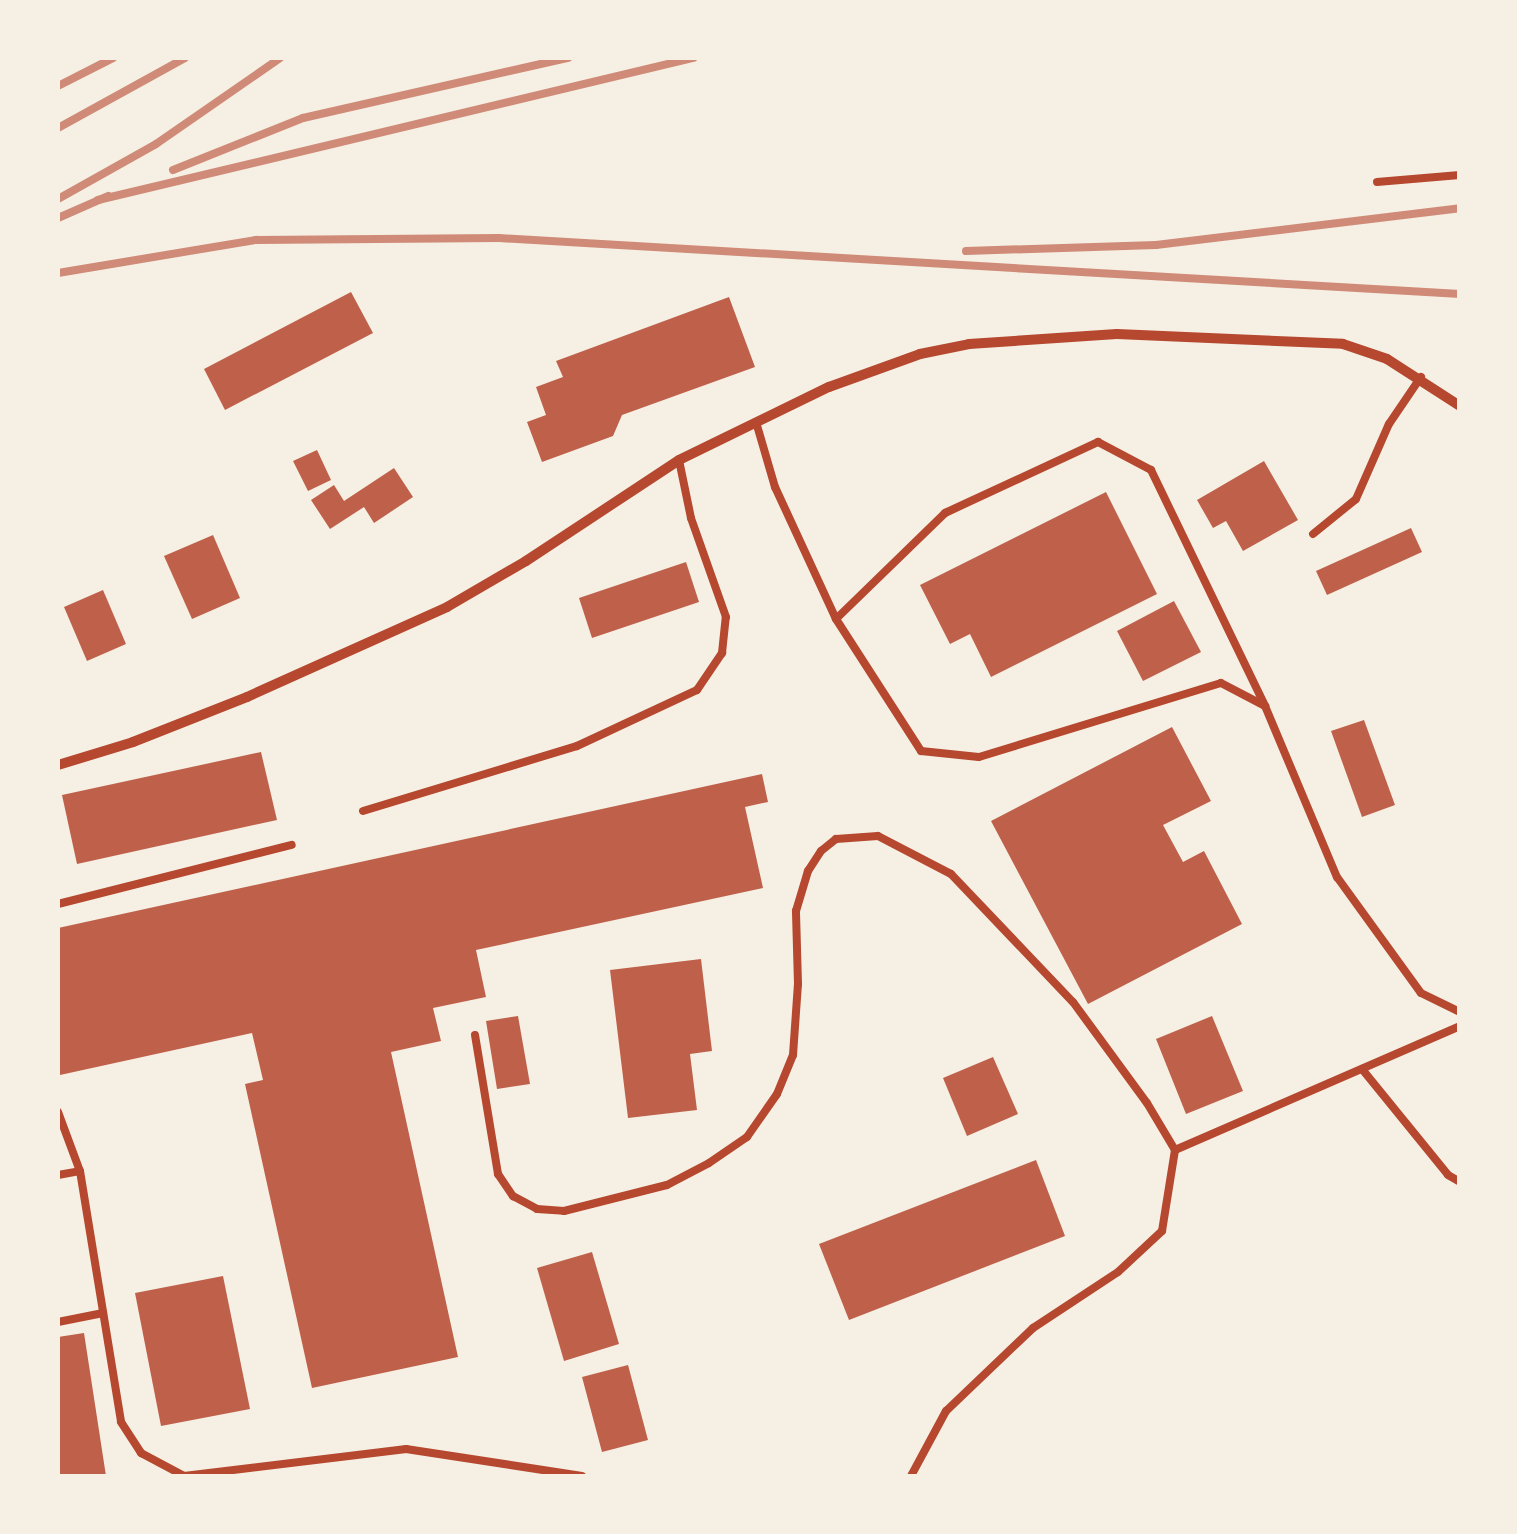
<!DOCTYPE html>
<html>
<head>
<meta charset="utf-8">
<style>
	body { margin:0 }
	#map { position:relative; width:1517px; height:1534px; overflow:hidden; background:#f6efe4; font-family:"Source Sans 3",sans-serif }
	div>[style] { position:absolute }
	.building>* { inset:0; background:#bf614a }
	.service>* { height:8px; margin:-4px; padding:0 4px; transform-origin:4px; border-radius:4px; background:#b5482f }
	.minor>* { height:10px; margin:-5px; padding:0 5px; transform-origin:5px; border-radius:5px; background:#b5482f }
	.rail>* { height:8px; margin:-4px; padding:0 4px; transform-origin:4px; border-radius:4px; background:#cf8b77 }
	span { translate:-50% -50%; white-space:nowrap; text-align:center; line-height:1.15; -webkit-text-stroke:8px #f6efe4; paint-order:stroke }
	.frame { position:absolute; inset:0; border:60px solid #f6efe4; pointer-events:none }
</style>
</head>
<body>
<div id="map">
	<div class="building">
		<div style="clip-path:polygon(351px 292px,373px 333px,225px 410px,204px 369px)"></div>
		<div style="clip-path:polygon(729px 297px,755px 367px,622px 415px,613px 436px,542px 462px,527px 422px,546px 415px,536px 387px,563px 377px,556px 361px)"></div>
		<div style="clip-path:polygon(317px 450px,331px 480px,308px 491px,293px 461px)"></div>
		<div style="clip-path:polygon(1264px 461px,1298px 520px,1243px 551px,1226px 521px,1213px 528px,1197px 500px)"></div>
		<div style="clip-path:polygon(394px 468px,413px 497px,374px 523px,364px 507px,330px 529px,311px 500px,334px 485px,344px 501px)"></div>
		<div style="clip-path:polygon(1106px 492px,1157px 594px,991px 677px,970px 634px,950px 644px,920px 585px)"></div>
		<div style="clip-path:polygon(1411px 528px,1422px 552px,1327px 595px,1316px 571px)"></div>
		<div style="clip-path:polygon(213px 535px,240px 598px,192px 619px,164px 556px)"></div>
		<div style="clip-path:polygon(686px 562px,699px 602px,592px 638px,579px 598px)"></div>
		<div style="clip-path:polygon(103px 590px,126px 644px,87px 661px,64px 607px)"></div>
		<div style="clip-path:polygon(1174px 601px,1201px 652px,1143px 681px,1117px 631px)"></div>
		<div style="clip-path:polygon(1364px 720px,1395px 805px,1362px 817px,1331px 731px)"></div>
		<div style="clip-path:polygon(1172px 727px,1211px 801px,1163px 825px,1183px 862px,1204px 851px,1242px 924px,1088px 1004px,991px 821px)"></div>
		<div style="clip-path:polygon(261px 752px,277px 820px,77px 864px,62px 795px)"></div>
		<div style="clip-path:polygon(762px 774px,768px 802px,745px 807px,763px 888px,476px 950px,486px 997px,433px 1008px,441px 1041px,391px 1052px,458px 1357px,312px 1388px,245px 1084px,263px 1080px,252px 1033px,60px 1075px,58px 928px)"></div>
		<div style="clip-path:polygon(701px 959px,712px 1051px,690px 1054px,697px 1110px,628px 1118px,610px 970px)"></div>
		<div style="clip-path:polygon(518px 1016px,530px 1084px,497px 1089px,486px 1021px)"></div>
		<div style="clip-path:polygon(1212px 1016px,1243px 1091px,1186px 1114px,1156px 1039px)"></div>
		<div style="clip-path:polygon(993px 1057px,1018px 1114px,967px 1136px,943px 1078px)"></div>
		<div style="clip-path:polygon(1036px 1160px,1065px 1236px,849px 1320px,819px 1244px)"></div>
		<div style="clip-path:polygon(592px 1252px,619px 1344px,564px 1361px,537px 1268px)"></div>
		<div style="clip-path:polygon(223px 1276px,250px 1409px,161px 1426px,135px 1293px)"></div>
		<div style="clip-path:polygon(84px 1333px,106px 1476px,58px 1476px,58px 1337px)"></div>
		<div style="clip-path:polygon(628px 1365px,648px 1440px,602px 1452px,582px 1377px)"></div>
	</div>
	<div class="service">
		<div style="left:1377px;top:182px;width:83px;rotate:-4.8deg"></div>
		<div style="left:756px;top:422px;width:68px;rotate:73.7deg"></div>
		<div style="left:775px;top:487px;width:145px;rotate:65.2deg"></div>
		<div style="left:836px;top:619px;width:157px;rotate:57.2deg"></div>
		<div style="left:921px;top:751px;width:58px;rotate:5.9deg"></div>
		<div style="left:979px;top:757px;width:253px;rotate:-17deg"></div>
		<div style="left:1221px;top:683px;width:50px;rotate:27.6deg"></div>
		<div style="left:1265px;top:706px;width:186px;rotate:67.2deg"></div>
		<div style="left:1337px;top:877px;width:143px;rotate:54.1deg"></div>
		<div style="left:1421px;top:993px;width:43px;rotate:26deg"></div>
		<div style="left:1313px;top:534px;width:55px;rotate:-39.1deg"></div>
		<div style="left:1356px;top:499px;width:82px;rotate:-66.3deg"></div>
		<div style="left:1389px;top:424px;width:57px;rotate:-55.8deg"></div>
		<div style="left:836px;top:619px;width:152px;rotate:-44.2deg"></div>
		<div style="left:945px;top:513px;width:169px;rotate:-24.9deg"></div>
		<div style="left:1098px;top:442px;width:60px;rotate:27.8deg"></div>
		<div style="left:1151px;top:470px;width:260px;rotate:64.2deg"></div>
		<div style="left:363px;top:811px;width:224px;rotate:-16.9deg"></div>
		<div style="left:577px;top:746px;width:132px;rotate:-25deg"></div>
		<div style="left:697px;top:690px;width:45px;rotate:-56deg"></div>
		<div style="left:722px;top:653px;width:36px;rotate:-84deg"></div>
		<div style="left:726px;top:617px;width:105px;rotate:-109.5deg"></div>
		<div style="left:691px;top:518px;width:59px;rotate:-101.7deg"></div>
		<div style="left:58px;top:904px;width:241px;rotate:-14.2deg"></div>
		<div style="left:475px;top:1035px;width:141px;rotate:80.6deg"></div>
		<div style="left:498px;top:1174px;width:27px;rotate:56deg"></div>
		<div style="left:513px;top:1196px;width:27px;rotate:28deg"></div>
		<div style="left:537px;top:1209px;width:27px;rotate:4deg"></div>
		<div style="left:564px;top:1211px;width:106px;rotate:-14.2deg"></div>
		<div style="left:667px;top:1185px;width:47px;rotate:-27.6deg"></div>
		<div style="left:709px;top:1163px;width:46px;rotate:-34.4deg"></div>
		<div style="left:747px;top:1137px;width:52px;rotate:-55.1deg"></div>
		<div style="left:777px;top:1094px;width:42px;rotate:-67.7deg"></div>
		<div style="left:793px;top:1055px;width:71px;rotate:-86deg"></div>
		<div style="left:798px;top:984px;width:73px;rotate:-91.6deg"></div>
		<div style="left:796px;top:911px;width:42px;rotate:-73.3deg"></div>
		<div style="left:808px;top:871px;width:24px;rotate:-57deg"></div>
		<div style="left:821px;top:851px;width:19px;rotate:-39deg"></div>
		<div style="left:836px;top:839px;width:42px;rotate:-4.1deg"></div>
		<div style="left:878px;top:836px;width:82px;rotate:27.5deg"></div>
		<div style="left:951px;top:874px;width:177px;rotate:46.4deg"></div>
		<div style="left:1073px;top:1002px;width:125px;rotate:53.8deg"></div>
		<div style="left:1147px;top:1103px;width:55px;rotate:59.2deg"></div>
		<div style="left:1175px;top:1150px;width:82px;rotate:99.1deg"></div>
		<div style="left:1162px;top:1231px;width:60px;rotate:137deg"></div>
		<div style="left:1118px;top:1272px;width:102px;rotate:146.6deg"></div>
		<div style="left:1033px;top:1328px;width:120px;rotate:136.3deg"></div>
		<div style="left:946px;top:1411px;width:74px;rotate:118.3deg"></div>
		<div style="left:1362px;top:1069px;width:136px;rotate:50.9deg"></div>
		<div style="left:1448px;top:1175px;width:14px;rotate:30deg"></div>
		<div style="left:58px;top:1112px;width:63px;rotate:69.6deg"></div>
		<div style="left:80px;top:1171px;width:254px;rotate:80.7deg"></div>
		<div style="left:121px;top:1422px;width:37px;rotate:57deg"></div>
		<div style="left:141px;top:1453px;width:49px;rotate:28.1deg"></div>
		<div style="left:184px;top:1476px;width:224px;rotate:-6.9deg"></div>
		<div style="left:406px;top:1449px;width:178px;rotate:8.7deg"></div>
		<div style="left:1175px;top:1150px;width:311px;rotate:-23.5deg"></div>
		<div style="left:58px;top:1175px;width:22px;rotate:-10deg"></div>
		<div style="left:58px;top:1322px;width:46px;rotate:-11.3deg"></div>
	</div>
	<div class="minor">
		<div style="left:58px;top:765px;width:78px;rotate:-17deg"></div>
		<div style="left:133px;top:742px;width:123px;rotate:-21.5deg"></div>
		<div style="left:247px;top:697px;width:219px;rotate:-24.2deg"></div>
		<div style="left:447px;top:607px;width:91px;rotate:-30.2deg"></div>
		<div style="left:526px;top:561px;width:183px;rotate:-33.4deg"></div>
		<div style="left:679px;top:460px;width:167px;rotate:-26deg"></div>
		<div style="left:829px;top:387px;width:97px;rotate:-19.9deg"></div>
		<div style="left:920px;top:354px;width:50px;rotate:-11.5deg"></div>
		<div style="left:969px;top:344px;width:148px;rotate:-3.9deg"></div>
		<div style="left:1117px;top:334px;width:226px;rotate:2.5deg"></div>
		<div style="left:1343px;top:344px;width:46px;rotate:18.8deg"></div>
		<div style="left:1387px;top:359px;width:87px;rotate:32.8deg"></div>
	</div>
	<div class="rail">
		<div style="left:58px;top:86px;width:62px;rotate:-27deg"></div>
		<div style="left:58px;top:128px;width:145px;rotate:-28.9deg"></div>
		<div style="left:173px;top:170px;width:140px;rotate:-21.8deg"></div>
		<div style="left:303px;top:118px;width:272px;rotate:-12.8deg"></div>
		<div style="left:58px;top:199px;width:112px;rotate:-29.3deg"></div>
		<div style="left:156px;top:144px;width:151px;rotate:-34.7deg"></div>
		<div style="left:98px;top:200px;width:612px;rotate:-13.42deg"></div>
		<div style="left:58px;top:218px;width:55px;rotate:-23.7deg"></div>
		<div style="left:966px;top:251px;width:190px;rotate:-1.8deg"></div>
		<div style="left:1156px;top:245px;width:306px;rotate:-6.9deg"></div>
		<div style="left:58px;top:273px;width:201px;rotate:-9.5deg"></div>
		<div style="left:256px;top:240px;width:243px;rotate:-0.5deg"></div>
		<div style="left:499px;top:238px;width:963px;rotate:3.34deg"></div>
	</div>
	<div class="frame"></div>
</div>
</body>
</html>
